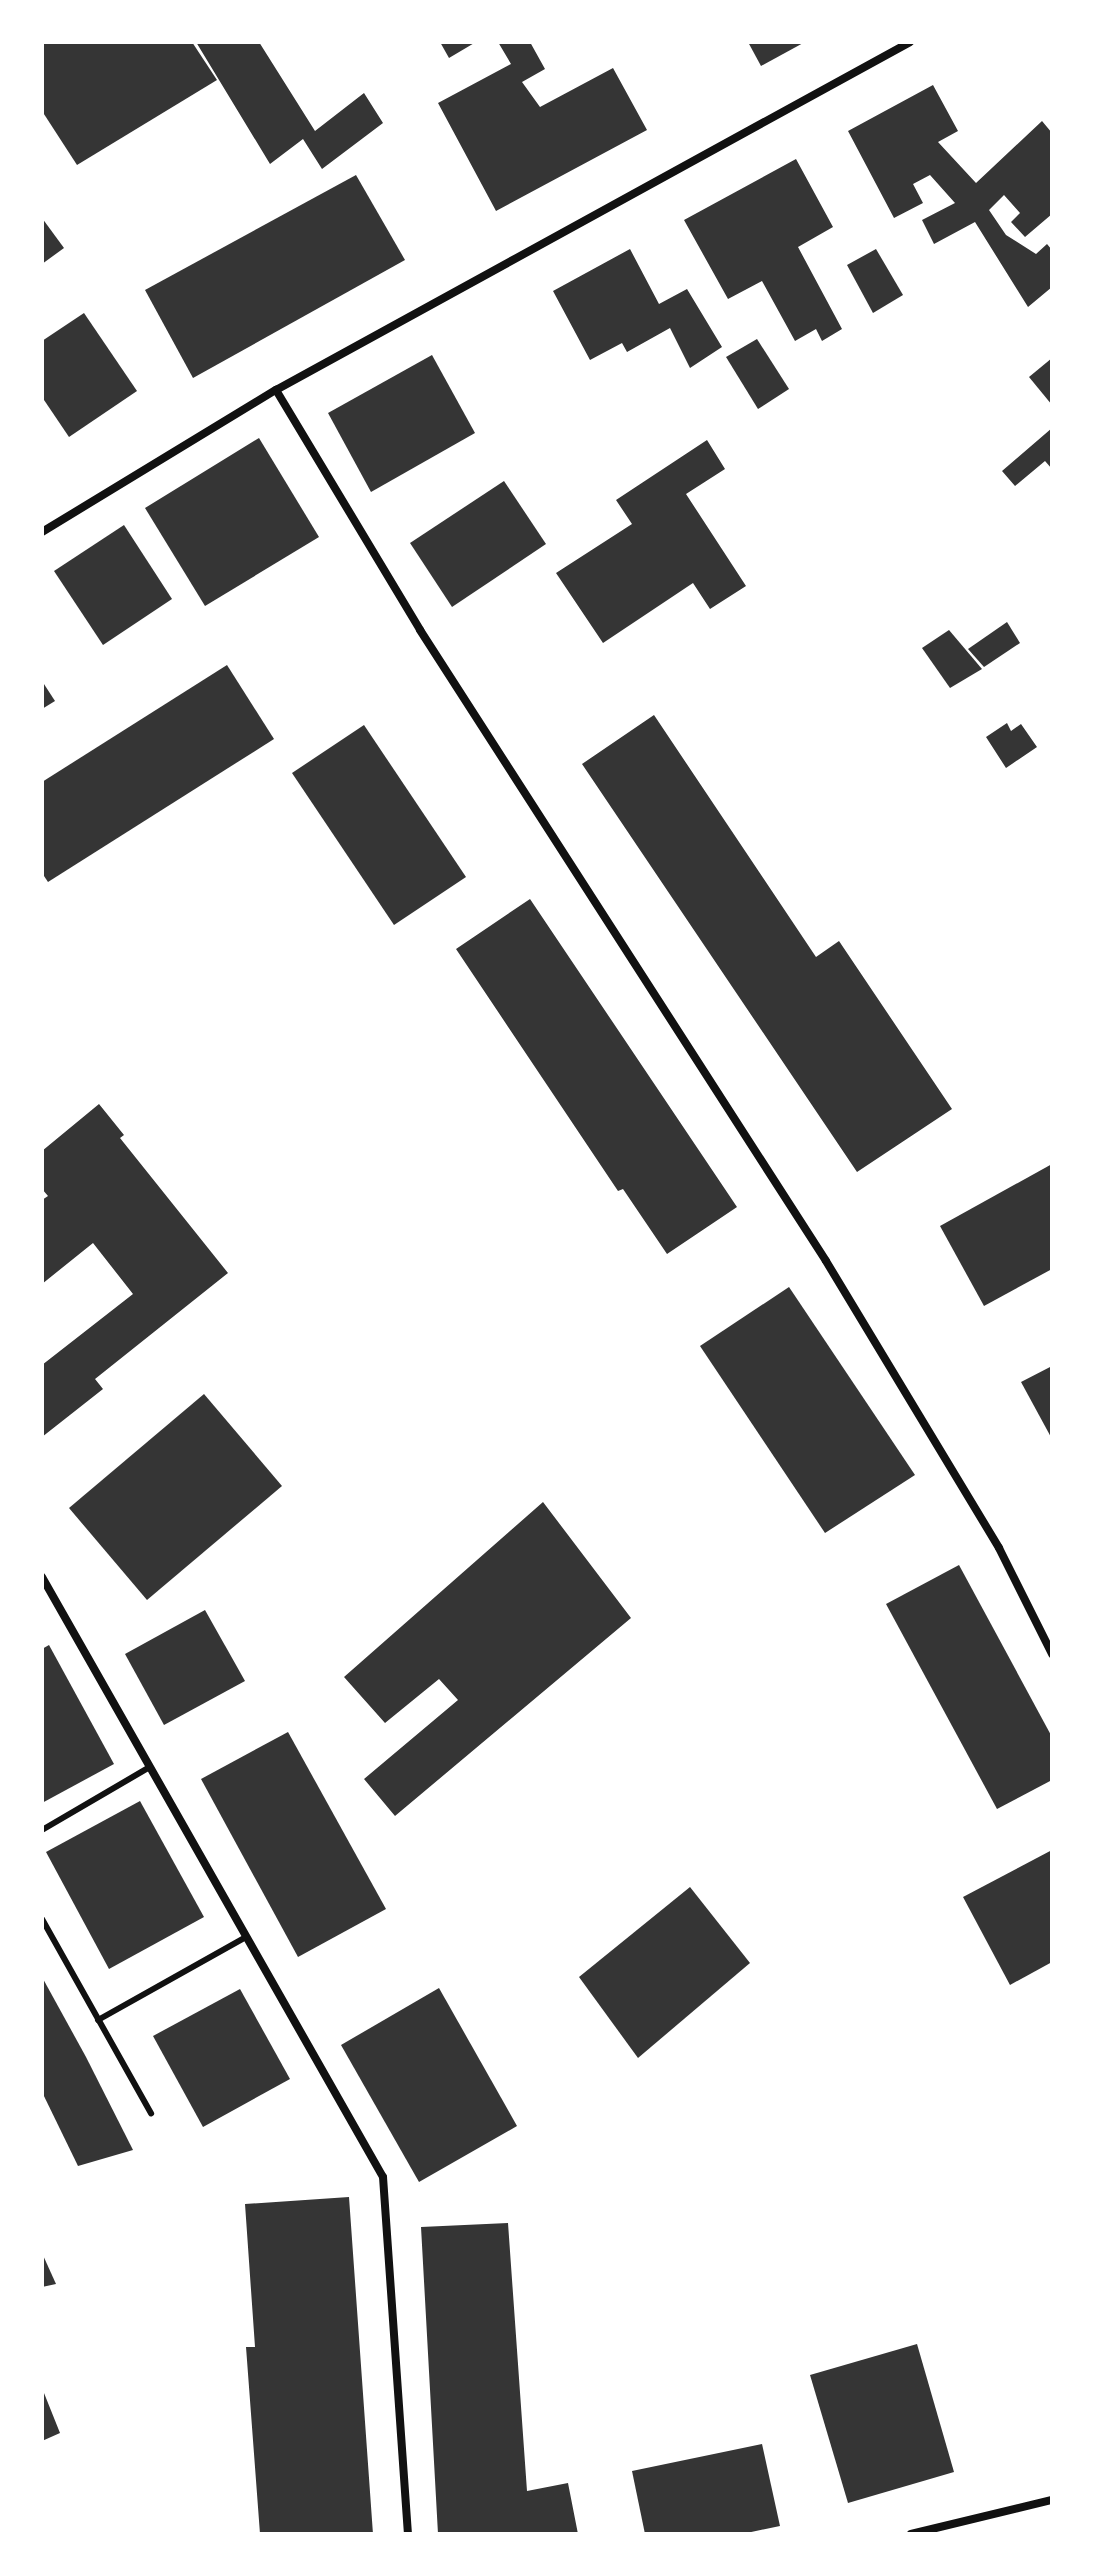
<!DOCTYPE html>
<html>
<head>
<meta charset="utf-8">
<style>
	body { margin:0 }
	#map { position:relative; width:1094px; height:2576px; overflow:hidden; background:#fff; font-family:Cabin,sans-serif }
	div>[style] { position:absolute }
	.building>* { inset:0; background:#353535 }
	.service>* { height:6px; margin:-3px; padding:0 3px; transform-origin:3px; border-radius:3px; background:#111 }
	.minor>* { height:8px; margin:-4px; padding:0 4px; transform-origin:4px; border-radius:4px; background:#111 }
	span { translate:-50% -50%; white-space:nowrap; text-align:center; line-height:1.15; -webkit-text-stroke:8px #fff; paint-order:stroke }
	.frame { position:absolute; inset:0; border:44px solid #fff; pointer-events:none }
</style>
</head>
<body>
<div id="map">
	<div class="building">
		<div style="clip-path:polygon(47px 42px,192px 42px,217px 80px,77px 165px,42px 111px,42px 45px)"></div>
		<div style="clip-path:polygon(196px 42px,259px 42px,315px 131px,364px 93px,383px 123px,322px 169px,303px 139px,270px 164px)"></div>
		<div style="clip-path:polygon(440px 42px,476px 42px,449px 58px)"></div>
		<div style="clip-path:polygon(498px 42px,530px 42px,545px 69px,522px 82px,540px 107px,613px 68px,647px 130px,496px 211px,438px 103px,511px 64px)"></div>
		<div style="clip-path:polygon(748px 42px,805px 42px,761px 66px)"></div>
		<div style="clip-path:polygon(933px 85px,958px 131px,938px 142px,976px 183px,1042px 121px,1052px 133px,1052px 214px,1025px 237px,1011px 222px,1020px 213px,1004px 195px,989px 210px,1006px 235px,1036px 254px,1047px 244px,1052px 250px,1052px 287px,1028px 307px,975px 222px,934px 244px,922px 220px,955px 203px,930px 175px,913px 184px,923px 203px,894px 218px,848px 131px)"></div>
		<div style="clip-path:polygon(796px 159px,833px 227px,798px 247px,842px 329px,822px 341px,816px 329px,795px 341px,762px 281px,728px 299px,684px 220px)"></div>
		<div style="clip-path:polygon(356px 175px,405px 260px,193px 378px,145px 290px)"></div>
		<div style="clip-path:polygon(42px 218px,64px 248px,42px 264px)"></div>
		<div style="clip-path:polygon(630px 249px,659px 304px,687px 289px,722px 347px,690px 368px,670px 328px,627px 352px,622px 343px,590px 360px,553px 291px)"></div>
		<div style="clip-path:polygon(876px 249px,903px 295px,873px 313px,847px 265px)"></div>
		<div style="clip-path:polygon(84px 313px,137px 391px,69px 437px,42px 397px,42px 341px)"></div>
		<div style="clip-path:polygon(757px 339px,789px 389px,758px 409px,726px 357px)"></div>
		<div style="clip-path:polygon(432px 355px,475px 433px,371px 492px,328px 413px)"></div>
		<div style="clip-path:polygon(1052px 358px,1052px 405px,1029px 377px)"></div>
		<div style="clip-path:polygon(1052px 428px,1052px 469px,1045px 461px,1015px 486px,1002px 471px)"></div>
		<div style="clip-path:polygon(259px 438px,319px 537px,205px 606px,145px 508px)"></div>
		<div style="clip-path:polygon(707px 440px,725px 469px,686px 494px,746px 586px,710px 609px,693px 583px,603px 643px,556px 573px,632px 524px,616px 500px)"></div>
		<div style="clip-path:polygon(504px 481px,546px 544px,452px 607px,410px 543px)"></div>
		<div style="clip-path:polygon(124px 525px,172px 599px,103px 645px,54px 571px)"></div>
		<div style="clip-path:polygon(1007px 622px,1020px 643px,984px 667px,968px 649px)"></div>
		<div style="clip-path:polygon(949px 630px,982px 669px,950px 688px,922px 648px)"></div>
		<div style="clip-path:polygon(227px 665px,274px 739px,48px 882px,42px 873px,42px 782px)"></div>
		<div style="clip-path:polygon(42px 681px,55px 701px,42px 709px)"></div>
		<div style="clip-path:polygon(654px 715px,816px 957px,839px 941px,952px 1109px,857px 1172px,582px 764px)"></div>
		<div style="clip-path:polygon(1007px 723px,1011px 731px,1021px 724px,1037px 747px,1006px 768px,986px 737px)"></div>
		<div style="clip-path:polygon(364px 725px,466px 877px,394px 925px,292px 773px)"></div>
		<div style="clip-path:polygon(530px 899px,737px 1207px,667px 1254px,623px 1189px,618px 1191px,456px 949px)"></div>
		<div style="clip-path:polygon(99px 1104px,124px 1135px,120px 1138px,228px 1273px,95px 1379px,103px 1389px,42px 1437px,42px 1365px,133px 1294px,93px 1243px,42px 1284px,42px 1200px,48px 1196px,42px 1189px,42px 1151px)"></div>
		<div style="clip-path:polygon(1052px 1164px,1052px 1269px,984px 1306px,940px 1226px)"></div>
		<div style="clip-path:polygon(789px 1287px,915px 1475px,825px 1533px,700px 1346px)"></div>
		<div style="clip-path:polygon(1052px 1366px,1052px 1439px,1021px 1382px)"></div>
		<div style="clip-path:polygon(204px 1394px,282px 1486px,147px 1600px,69px 1508px)"></div>
		<div style="clip-path:polygon(543px 1502px,631px 1618px,395px 1816px,364px 1779px,458px 1700px,439px 1679px,385px 1723px,344px 1677px)"></div>
		<div style="clip-path:polygon(959px 1565px,1052px 1737px,1052px 1780px,997px 1809px,886px 1604px)"></div>
		<div style="clip-path:polygon(205px 1610px,245px 1681px,164px 1725px,125px 1654px)"></div>
		<div style="clip-path:polygon(49px 1645px,114px 1764px,42px 1803px,42px 1649px)"></div>
		<div style="clip-path:polygon(288px 1732px,386px 1909px,298px 1957px,201px 1779px)"></div>
		<div style="clip-path:polygon(140px 1801px,204px 1917px,109px 1969px,46px 1852px)"></div>
		<div style="clip-path:polygon(1052px 1850px,1052px 1962px,1010px 1985px,963px 1897px)"></div>
		<div style="clip-path:polygon(690px 1887px,750px 1963px,638px 2058px,579px 1977px)"></div>
		<div style="clip-path:polygon(42px 1977px,86px 2057px,133px 2150px,78px 2166px,42px 2092px)"></div>
		<div style="clip-path:polygon(439px 1988px,517px 2126px,419px 2182px,341px 2045px)"></div>
		<div style="clip-path:polygon(240px 1989px,290px 2079px,203px 2127px,153px 2036px)"></div>
		<div style="clip-path:polygon(349px 2197px,373px 2534px,260px 2534px,246px 2347px,255px 2347px,245px 2204px)"></div>
		<div style="clip-path:polygon(508px 2223px,527px 2491px,568px 2483px,578px 2534px,438px 2534px,421px 2227px)"></div>
		<div style="clip-path:polygon(42px 2253px,56px 2284px,42px 2287px)"></div>
		<div style="clip-path:polygon(917px 2344px,954px 2472px,848px 2503px,810px 2375px)"></div>
		<div style="clip-path:polygon(42px 2388px,60px 2433px,42px 2441px)"></div>
		<div style="clip-path:polygon(762px 2444px,780px 2526px,742px 2534px,645px 2534px,632px 2471px)"></div>
	</div>
	<div class="service">
		<div style="left:42px;top:1830px;width:125px;rotate:-30.3deg"></div>
		<div style="left:42px;top:1919px;width:223px;rotate:60.7deg"></div>
		<div style="left:98px;top:2020px;width:170px;rotate:-29.3deg"></div>
	</div>
	<div class="minor">
		<div style="left:276px;top:390px;width:280px;rotate:59deg"></div>
		<div style="left:420px;top:630px;width:750px;rotate:57.24deg"></div>
		<div style="left:826px;top:1261px;width:335px;rotate:58.9deg"></div>
		<div style="left:999px;top:1548px;width:119px;rotate:63.4deg"></div>
		<div style="left:42px;top:532px;width:274px;rotate:-31.3deg"></div>
		<div style="left:276px;top:390px;width:723px;rotate:-28.76deg"></div>
		<div style="left:42px;top:1577px;width:690px;rotate:60.39deg"></div>
		<div style="left:383px;top:2177px;width:358px;rotate:86deg"></div>
		<div style="left:911px;top:2534px;width:145px;rotate:-13.6deg"></div>
	</div>
	<div class="frame"></div>
</div>
</body>
</html>
